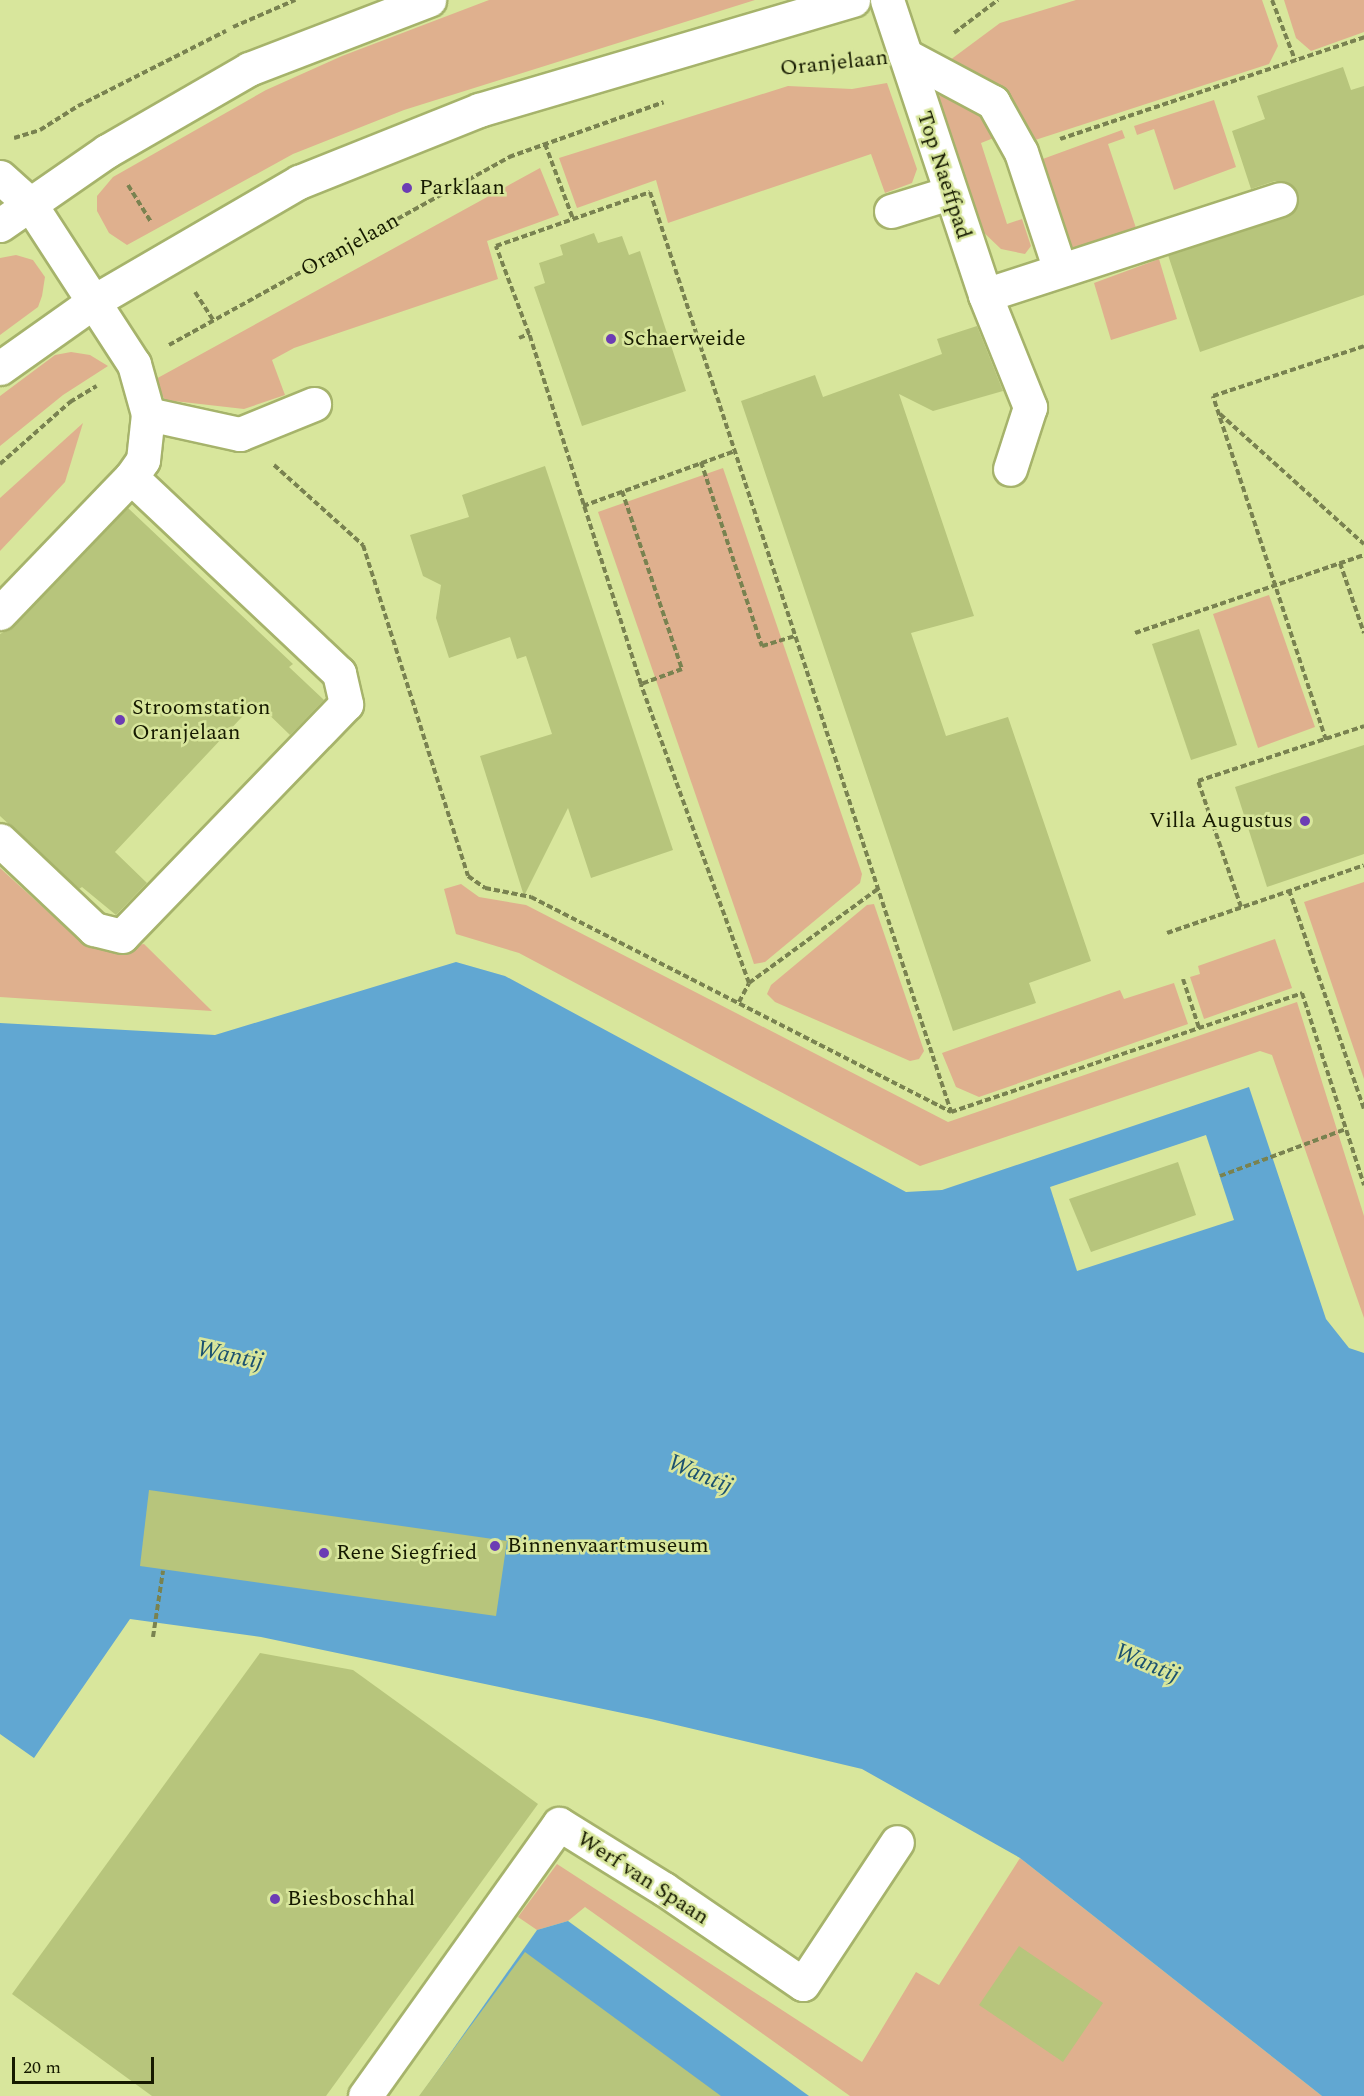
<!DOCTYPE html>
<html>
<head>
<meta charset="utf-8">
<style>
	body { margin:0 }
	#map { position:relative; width:1364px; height:2096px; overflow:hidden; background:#d8e69c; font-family:Spectral,serif }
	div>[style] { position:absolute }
	.green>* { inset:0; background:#dfb08e }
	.water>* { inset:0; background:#61a7d2 }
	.pier>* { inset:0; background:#d8e69c }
	.building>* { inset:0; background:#b7c57c }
	.path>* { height:4px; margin-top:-2px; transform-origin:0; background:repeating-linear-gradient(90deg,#798250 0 6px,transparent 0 9px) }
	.roads { filter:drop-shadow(2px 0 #a6b36b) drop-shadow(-2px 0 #a6b36b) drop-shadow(0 2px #a6b36b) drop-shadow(0 -2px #a6b36b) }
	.minor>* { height:33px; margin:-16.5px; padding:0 16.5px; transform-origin:16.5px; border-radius:16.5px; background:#fff }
	.major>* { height:33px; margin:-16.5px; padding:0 16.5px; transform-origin:16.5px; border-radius:16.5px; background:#fff }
	.dots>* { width:16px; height:16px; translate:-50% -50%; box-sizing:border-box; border:3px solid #d8e69c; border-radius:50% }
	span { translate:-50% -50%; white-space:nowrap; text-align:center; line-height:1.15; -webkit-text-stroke:5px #d8e69c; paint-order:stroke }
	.street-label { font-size:22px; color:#161a00 }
	.poi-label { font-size:22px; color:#161a00 }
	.left { translate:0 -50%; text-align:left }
	.right { translate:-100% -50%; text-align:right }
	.water-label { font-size:24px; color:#1b516f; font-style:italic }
	.scale { position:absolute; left:12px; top:2057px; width:142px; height:27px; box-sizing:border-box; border:3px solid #161a00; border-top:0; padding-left:8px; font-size:18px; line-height:21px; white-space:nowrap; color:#161a00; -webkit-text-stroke:4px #d8e69c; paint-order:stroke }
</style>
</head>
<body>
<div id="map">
	<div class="green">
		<div style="clip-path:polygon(489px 0,755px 0,404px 110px,293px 154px,127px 245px,109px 233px,97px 211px,97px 196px,113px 177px,266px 90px,342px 56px)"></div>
		<div style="clip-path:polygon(1076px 0,1262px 0,1278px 46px,1269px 64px,1026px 143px,942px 66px,1000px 23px)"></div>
		<div style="clip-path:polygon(1284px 0,1364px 0,1364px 32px,1311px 51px,1296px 38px)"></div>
		<div style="clip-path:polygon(887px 83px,917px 169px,912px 183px,885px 193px,871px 154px,668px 223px,656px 180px,577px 208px,559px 158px,788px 86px,852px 89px)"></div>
		<div style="clip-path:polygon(958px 95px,984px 113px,996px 137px,981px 143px,1007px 224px,1022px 219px,1031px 246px,1025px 254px,1001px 249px,979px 228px,936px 96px)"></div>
		<div style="clip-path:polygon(1214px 100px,1236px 167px,1174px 190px,1154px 129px,1137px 135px,1134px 126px)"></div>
		<div style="clip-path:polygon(1122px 130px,1125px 138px,1108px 144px,1136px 228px,1071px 251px,1040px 160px)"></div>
		<div style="clip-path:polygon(540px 168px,559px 215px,487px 241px,498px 279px,294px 348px,272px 360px,285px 395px,244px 409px,165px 400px,154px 380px)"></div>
		<div style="clip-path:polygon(16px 255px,33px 260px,45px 277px,42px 296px,38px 307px,0 335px,0 258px)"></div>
		<div style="clip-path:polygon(1159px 259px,1177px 319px,1111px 340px,1094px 283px)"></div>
		<div style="clip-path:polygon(71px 352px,90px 355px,108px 366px,63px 395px,0 446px,0 396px,55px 355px)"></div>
		<div style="clip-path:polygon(83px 423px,65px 482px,0 551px,0 498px)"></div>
		<div style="clip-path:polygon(723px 468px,862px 874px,860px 883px,765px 962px,754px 964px,598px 512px)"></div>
		<div style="clip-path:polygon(1269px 595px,1315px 727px,1258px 748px,1213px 614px)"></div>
		<div style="clip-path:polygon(0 868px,79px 940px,110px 949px,144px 944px,212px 1011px,0 997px)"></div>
		<div style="clip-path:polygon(1364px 882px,1364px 1079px,1304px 902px)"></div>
		<div style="clip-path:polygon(461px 884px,479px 897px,526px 905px,948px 1122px,1297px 1002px,1364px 1216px,1364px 1318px,1272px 1055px,1260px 1051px,920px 1166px,519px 953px,456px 934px,444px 889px)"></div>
		<div style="clip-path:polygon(874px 904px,924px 1051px,919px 1059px,910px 1061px,775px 1002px,767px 994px,771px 985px,867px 905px)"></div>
		<div style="clip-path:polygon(1275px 939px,1292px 988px,1204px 1019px,1190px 977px,1200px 974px,1198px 966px)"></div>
		<div style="clip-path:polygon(1174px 983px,1188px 1024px,979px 1097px,956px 1087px,942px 1053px,1120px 990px,1124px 999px)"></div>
		<div style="clip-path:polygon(1020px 1858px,1322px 2096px,850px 2096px,585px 1907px,568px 1921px,537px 1930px,518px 1917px,557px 1864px,862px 2062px,916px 1972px,939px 1985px)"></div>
	</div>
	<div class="water">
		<div style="clip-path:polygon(456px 962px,505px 976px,906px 1192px,942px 1190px,1249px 1087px,1326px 1319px,1349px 1348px,1364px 1353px,1364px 2096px,1322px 2096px,1020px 1858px,862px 1769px,651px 1719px,261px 1637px,130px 1619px,34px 1758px,0 1734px,0 1023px,215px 1035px)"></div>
		<div style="clip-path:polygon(568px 1921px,809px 2096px,420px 2096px,537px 1930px)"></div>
	</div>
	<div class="pier">
		<div style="clip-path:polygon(1206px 1135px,1234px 1220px,1077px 1271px,1050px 1187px)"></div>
	</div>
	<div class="building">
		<div style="clip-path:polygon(1343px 67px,1351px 90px,1364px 86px,1364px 295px,1200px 352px,1168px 255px,1293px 212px,1298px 194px,1292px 185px,1275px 181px,1251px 189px,1232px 131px,1265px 119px,1257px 96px)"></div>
		<div style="clip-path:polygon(594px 233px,598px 243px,622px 236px,629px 255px,640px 251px,686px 391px,582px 426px,534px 287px,545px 283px,539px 263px,563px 255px,560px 245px)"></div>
		<div style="clip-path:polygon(977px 326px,1003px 391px,933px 411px,899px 394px,974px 616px,911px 633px,946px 736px,1008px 717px,1091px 961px,1029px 983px,1036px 1003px,953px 1031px,741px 401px,815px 375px,823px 397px,942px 354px,937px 339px)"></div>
		<div style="clip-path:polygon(545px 466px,673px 850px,591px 878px,568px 808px,524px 896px,480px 756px,552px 734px,526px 656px,517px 659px,510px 637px,449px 658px,436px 618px,441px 585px,423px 576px,410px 535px,469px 517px,462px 495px)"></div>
		<div style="clip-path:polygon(128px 508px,293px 664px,289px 667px,324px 700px,290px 735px,256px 702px,115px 852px,147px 883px,116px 915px,82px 887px,79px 889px,0 816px,0 634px,14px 626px)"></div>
		<div style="clip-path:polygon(1199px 629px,1237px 745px,1191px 760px,1152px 644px)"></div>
		<div style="clip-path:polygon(1364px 745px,1364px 854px,1267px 887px,1235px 787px)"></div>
		<div style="clip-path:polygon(1178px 1162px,1196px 1215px,1091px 1252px,1069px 1199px)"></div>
		<div style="clip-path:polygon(149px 1490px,507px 1541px,496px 1616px,140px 1566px)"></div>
		<div style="clip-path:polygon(260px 1653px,353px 1670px,538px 1804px,326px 2096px,152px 2096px,12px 1994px)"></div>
		<div style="clip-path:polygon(1019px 1946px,1103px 2003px,1063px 2062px,979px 2005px)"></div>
		<div style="clip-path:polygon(525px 1952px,721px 2096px,419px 2096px)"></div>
	</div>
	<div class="path">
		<div style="left:1272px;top:0;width:64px;rotate:69deg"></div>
		<div style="left:233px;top:27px;width:68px;rotate:-23.5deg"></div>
		<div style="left:954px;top:33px;width:55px;rotate:-36.9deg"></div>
		<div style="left:792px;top:64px;width:74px"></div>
		<div style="left:14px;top:138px;width:27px;rotate:-17deg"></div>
		<div style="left:40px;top:130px;width:45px;rotate:-32.3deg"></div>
		<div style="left:78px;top:106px;width:166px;rotate:-26.9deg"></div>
		<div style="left:1060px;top:139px;width:321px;rotate:-18.5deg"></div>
		<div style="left:545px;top:144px;width:80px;rotate:69.5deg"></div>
		<div style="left:128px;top:185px;width:44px;rotate:58.1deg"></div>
		<div style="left:195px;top:292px;width:35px;rotate:57deg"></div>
		<div style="left:519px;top:338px;width:11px;rotate:-22deg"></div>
		<div style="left:169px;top:345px;width:389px;rotate:-28.9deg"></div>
		<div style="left:509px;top:157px;width:164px;rotate:-19.5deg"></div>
		<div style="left:1220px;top:414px;width:194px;rotate:42.1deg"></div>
		<div style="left:701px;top:462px;width:194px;rotate:71.7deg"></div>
		<div style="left:762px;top:646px;width:34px;rotate:-17deg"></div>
		<div style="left:0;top:464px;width:94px;rotate:-41.5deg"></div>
		<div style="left:70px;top:402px;width:31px;rotate:-31deg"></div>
		<div style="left:274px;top:465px;width:120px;rotate:42deg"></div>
		<div style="left:363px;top:545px;width:347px;rotate:72.4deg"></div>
		<div style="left:468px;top:876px;width:21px;rotate:35deg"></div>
		<div style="left:485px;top:888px;width:47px;rotate:11.1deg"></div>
		<div style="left:531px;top:897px;width:472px;rotate:27.1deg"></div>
		<div style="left:951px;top:1112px;width:371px;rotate:-18.7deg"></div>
		<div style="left:1302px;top:993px;width:202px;rotate:72.1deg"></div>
		<div style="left:622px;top:491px;width:188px;rotate:71.4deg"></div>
		<div style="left:682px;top:669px;width:44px;rotate:159.9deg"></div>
		<div style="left:583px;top:506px;width:162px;rotate:-19.9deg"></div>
		<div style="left:1340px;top:563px;width:74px;rotate:71.1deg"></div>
		<div style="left:1135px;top:633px;width:242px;rotate:-18.8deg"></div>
		<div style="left:1326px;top:740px;width:362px;rotate:-108.2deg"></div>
		<div style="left:1213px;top:396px;width:159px;rotate:-18.3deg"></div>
		<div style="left:1289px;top:890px;width:231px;rotate:71.1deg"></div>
		<div style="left:1241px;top:907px;width:133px;rotate:-108.8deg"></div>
		<div style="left:1198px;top:781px;width:175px;rotate:-18.3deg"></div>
		<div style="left:1167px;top:933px;width:208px;rotate:-19deg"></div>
		<div style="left:1183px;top:979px;width:52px;rotate:71.9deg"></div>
		<div style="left:749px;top:983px;width:160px;rotate:-36.1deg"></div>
		<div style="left:739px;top:1002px;width:21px;rotate:-62deg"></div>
		<div style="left:749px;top:983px;width:318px;rotate:-109.9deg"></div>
		<div style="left:641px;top:684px;width:367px;rotate:-107.7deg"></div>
		<div style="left:529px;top:334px;width:94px;rotate:-110.6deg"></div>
		<div style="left:496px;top:246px;width:163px;rotate:-19.3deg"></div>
		<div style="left:650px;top:192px;width:968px;rotate:71.88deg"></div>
		<div style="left:1220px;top:1176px;width:134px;rotate:-20.5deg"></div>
		<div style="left:153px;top:1637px;width:67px;rotate:-81.4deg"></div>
	</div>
	<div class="roads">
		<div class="minor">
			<div style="left:887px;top:0;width:311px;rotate:71.6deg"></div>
			<div style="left:985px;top:295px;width:121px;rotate:68.1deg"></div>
			<div style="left:1030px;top:407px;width:65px;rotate:107.9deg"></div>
			<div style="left:905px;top:55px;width:100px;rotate:28.1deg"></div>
			<div style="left:993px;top:102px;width:57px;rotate:60.8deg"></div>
			<div style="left:1021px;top:152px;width:124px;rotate:71.7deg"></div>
			<div style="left:0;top:177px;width:40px;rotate:42deg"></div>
			<div style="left:30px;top:204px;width:191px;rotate:57deg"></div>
			<div style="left:134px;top:364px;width:52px;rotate:74.4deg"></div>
			<div style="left:148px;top:414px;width:46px;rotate:96.2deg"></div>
			<div style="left:143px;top:460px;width:21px;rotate:125deg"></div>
			<div style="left:131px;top:477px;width:286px;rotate:43.3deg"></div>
			<div style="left:339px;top:673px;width:32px;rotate:77deg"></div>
			<div style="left:346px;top:704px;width:322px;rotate:134deg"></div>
			<div style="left:122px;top:936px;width:29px;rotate:-166deg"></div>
			<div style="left:94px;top:929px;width:129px;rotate:-136.6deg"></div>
			<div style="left:891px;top:211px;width:61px;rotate:-17.2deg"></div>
			<div style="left:985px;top:295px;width:310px;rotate:-18deg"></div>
			<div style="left:148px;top:414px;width:94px;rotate:12.3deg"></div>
			<div style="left:240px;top:434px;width:80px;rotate:-22.1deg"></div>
			<div style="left:0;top:613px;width:189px;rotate:-46.1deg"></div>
			<div style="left:365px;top:2096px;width:334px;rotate:-54.5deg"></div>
			<div style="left:559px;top:1824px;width:123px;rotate:31.8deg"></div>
			<div style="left:664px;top:1889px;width:168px;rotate:34.4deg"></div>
			<div style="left:803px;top:1984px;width:170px;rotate:-56.5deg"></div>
		</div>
		<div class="major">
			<div style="left:0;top:225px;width:130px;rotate:-34.7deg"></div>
			<div style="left:107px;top:151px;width:164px;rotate:-30deg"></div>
			<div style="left:249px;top:69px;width:193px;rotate:-21deg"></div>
			<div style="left:0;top:368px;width:118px;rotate:-35.3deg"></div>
			<div style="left:96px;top:300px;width:235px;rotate:-30.2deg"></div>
			<div style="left:299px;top:182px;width:194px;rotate:-21.8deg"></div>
			<div style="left:479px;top:110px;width:390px;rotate:-16.4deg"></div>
		</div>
	</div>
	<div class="dots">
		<div style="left:407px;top:188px;background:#6c3db4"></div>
		<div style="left:611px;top:339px;background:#6c3db4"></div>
		<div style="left:120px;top:720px;background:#6c3db4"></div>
		<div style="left:1305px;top:821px;background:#6c3db4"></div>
		<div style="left:495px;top:1546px;background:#6c3db4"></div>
		<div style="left:324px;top:1553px;background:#6c3db4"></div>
		<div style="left:275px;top:1899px;background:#6c3db4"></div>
	</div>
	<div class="street-label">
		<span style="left:834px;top:63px;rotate:-6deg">Oranjelaan</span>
		<span style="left:944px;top:175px;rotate:72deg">Top Naeffpad</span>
		<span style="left:350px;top:245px;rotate:-29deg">Oranjelaan</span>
		<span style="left:643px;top:1878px;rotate:33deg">Werf van Spaan</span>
	</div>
	<div class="poi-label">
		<span class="left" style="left:419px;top:188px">Parklaan</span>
		<span class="left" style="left:623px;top:339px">Schaerweide</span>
		<span class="left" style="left:132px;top:720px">Stroomstation<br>Oranjelaan</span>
		<span class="right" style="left:1293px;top:821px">Villa Augustus</span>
		<span class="left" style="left:507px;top:1546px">Binnenvaartmuseum</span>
		<span class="left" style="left:336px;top:1553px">Rene Siegfried</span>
		<span class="left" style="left:287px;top:1899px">Biesboschhal</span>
	</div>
	<div class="water-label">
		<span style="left:230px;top:1356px;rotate:12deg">Wantij</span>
		<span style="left:700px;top:1475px;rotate:23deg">Wantij</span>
		<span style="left:1147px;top:1664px;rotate:23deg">Wantij</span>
	</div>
	<div class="scale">20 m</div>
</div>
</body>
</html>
